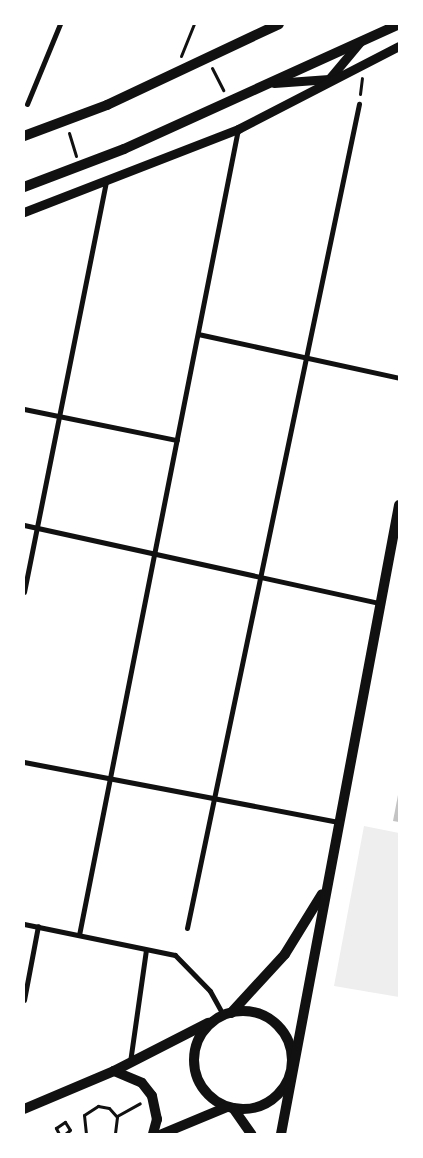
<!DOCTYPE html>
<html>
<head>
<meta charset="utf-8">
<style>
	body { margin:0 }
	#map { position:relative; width:423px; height:1158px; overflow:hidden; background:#fff; font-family:Quicksand,sans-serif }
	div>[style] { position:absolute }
	.green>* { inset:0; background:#eee }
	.building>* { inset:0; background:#c4c4c4 }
	.path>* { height:3px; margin:-1.5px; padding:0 1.5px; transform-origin:1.5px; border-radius:1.5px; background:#111 }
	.minor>* { height:5px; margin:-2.5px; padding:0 2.5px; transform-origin:2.5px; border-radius:2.5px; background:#111 }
	.tertiary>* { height:9px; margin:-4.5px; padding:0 4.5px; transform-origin:4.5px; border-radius:4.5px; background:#111 }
	.secondary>* { height:10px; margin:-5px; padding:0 5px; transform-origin:5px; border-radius:5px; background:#111 }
	.secondary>.ring { margin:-5px; padding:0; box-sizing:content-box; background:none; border:10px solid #111; border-radius:50% }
	span { translate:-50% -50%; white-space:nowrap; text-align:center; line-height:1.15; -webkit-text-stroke:5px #fff; paint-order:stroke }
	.frame { position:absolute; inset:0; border:25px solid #fff; pointer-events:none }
</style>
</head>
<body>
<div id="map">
	<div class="green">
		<div style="clip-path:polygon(364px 826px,399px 833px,399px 997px,334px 986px)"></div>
	</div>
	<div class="building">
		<div style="clip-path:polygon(398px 795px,399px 795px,399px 822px,393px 821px)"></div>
	</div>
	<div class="path">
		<div style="left:181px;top:56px;width:35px;rotate:-68deg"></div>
		<div style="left:212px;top:68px;width:25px;rotate:63deg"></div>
		<div style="left:360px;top:94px;width:16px;rotate:-83deg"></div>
		<div style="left:69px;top:133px;width:24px;rotate:73deg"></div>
		<div style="left:117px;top:1116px;width:26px;rotate:-29deg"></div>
		<div style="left:40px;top:1134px;width:4px"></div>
		<div style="left:59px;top:1134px;width:7px;rotate:-117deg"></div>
		<div style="left:56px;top:1128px;width:11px;rotate:-34deg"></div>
		<div style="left:65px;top:1122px;width:9px;rotate:58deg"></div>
		<div style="left:70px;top:1130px;width:6px;rotate:141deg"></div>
		<div style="left:86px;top:1134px;width:19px;rotate:-96deg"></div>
		<div style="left:84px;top:1115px;width:17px;rotate:-33deg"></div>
		<div style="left:98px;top:1106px;width:11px;rotate:10deg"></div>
		<div style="left:109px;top:1108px;width:12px;rotate:48deg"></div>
		<div style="left:117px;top:1117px;width:17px;rotate:97deg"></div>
	</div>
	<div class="minor">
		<div style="left:27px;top:104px;width:87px;rotate:-67.6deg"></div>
		<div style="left:198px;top:334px;width:206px;rotate:12.3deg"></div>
		<div style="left:24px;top:409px;width:156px;rotate:11.5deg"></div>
		<div style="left:24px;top:525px;width:364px;rotate:12.4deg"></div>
		<div style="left:24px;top:592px;width:418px;rotate:-78.7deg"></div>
		<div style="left:24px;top:762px;width:320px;rotate:10.8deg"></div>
		<div style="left:24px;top:924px;width:154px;rotate:11.6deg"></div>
		<div style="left:175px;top:955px;width:50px;rotate:45.8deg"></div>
		<div style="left:210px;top:991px;width:29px;rotate:61deg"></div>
		<div style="left:187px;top:928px;width:842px;rotate:-78.21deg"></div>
		<div style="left:79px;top:935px;width:822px;rotate:-78.84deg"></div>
		<div style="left:24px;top:1000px;width:75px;rotate:-79.3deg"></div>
		<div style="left:130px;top:1062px;width:113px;rotate:-81.9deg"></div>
	</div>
	<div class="tertiary">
		<div style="left:274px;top:83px;width:55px;rotate:-4.2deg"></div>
		<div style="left:329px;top:79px;width:48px;rotate:-50deg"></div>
		<div style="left:24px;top:212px;width:230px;rotate:-21.2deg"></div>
		<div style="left:238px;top:129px;width:181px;rotate:-27.3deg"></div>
	</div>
	<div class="secondary">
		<div style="left:24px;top:136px;width:89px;rotate:-20.5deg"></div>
		<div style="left:107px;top:105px;width:190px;rotate:-25.2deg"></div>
		<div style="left:24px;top:187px;width:107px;rotate:-20.8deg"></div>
		<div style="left:124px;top:149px;width:302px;rotate:-24.4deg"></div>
		<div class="ring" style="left:194px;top:1011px;width:88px;height:88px"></div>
		<div style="left:231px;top:1013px;width:80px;rotate:-47.5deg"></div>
		<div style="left:285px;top:954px;width:70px;rotate:-58.3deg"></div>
		<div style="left:114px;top:1071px;width:30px;rotate:23deg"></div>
		<div style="left:142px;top:1083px;width:16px;rotate:52deg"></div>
		<div style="left:152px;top:1096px;width:24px;rotate:78deg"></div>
		<div style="left:157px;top:1119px;width:16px;rotate:105deg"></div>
		<div style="left:233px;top:1108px;width:32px;rotate:55deg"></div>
		<div style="left:24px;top:1109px;width:98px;rotate:-22.9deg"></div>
		<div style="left:114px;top:1071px;width:106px;rotate:-27.1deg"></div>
		<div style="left:162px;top:1134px;width:70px;rotate:-22.6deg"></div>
		<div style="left:281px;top:1134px;width:640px;rotate:-79.37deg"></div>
	</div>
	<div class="frame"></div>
</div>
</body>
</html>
